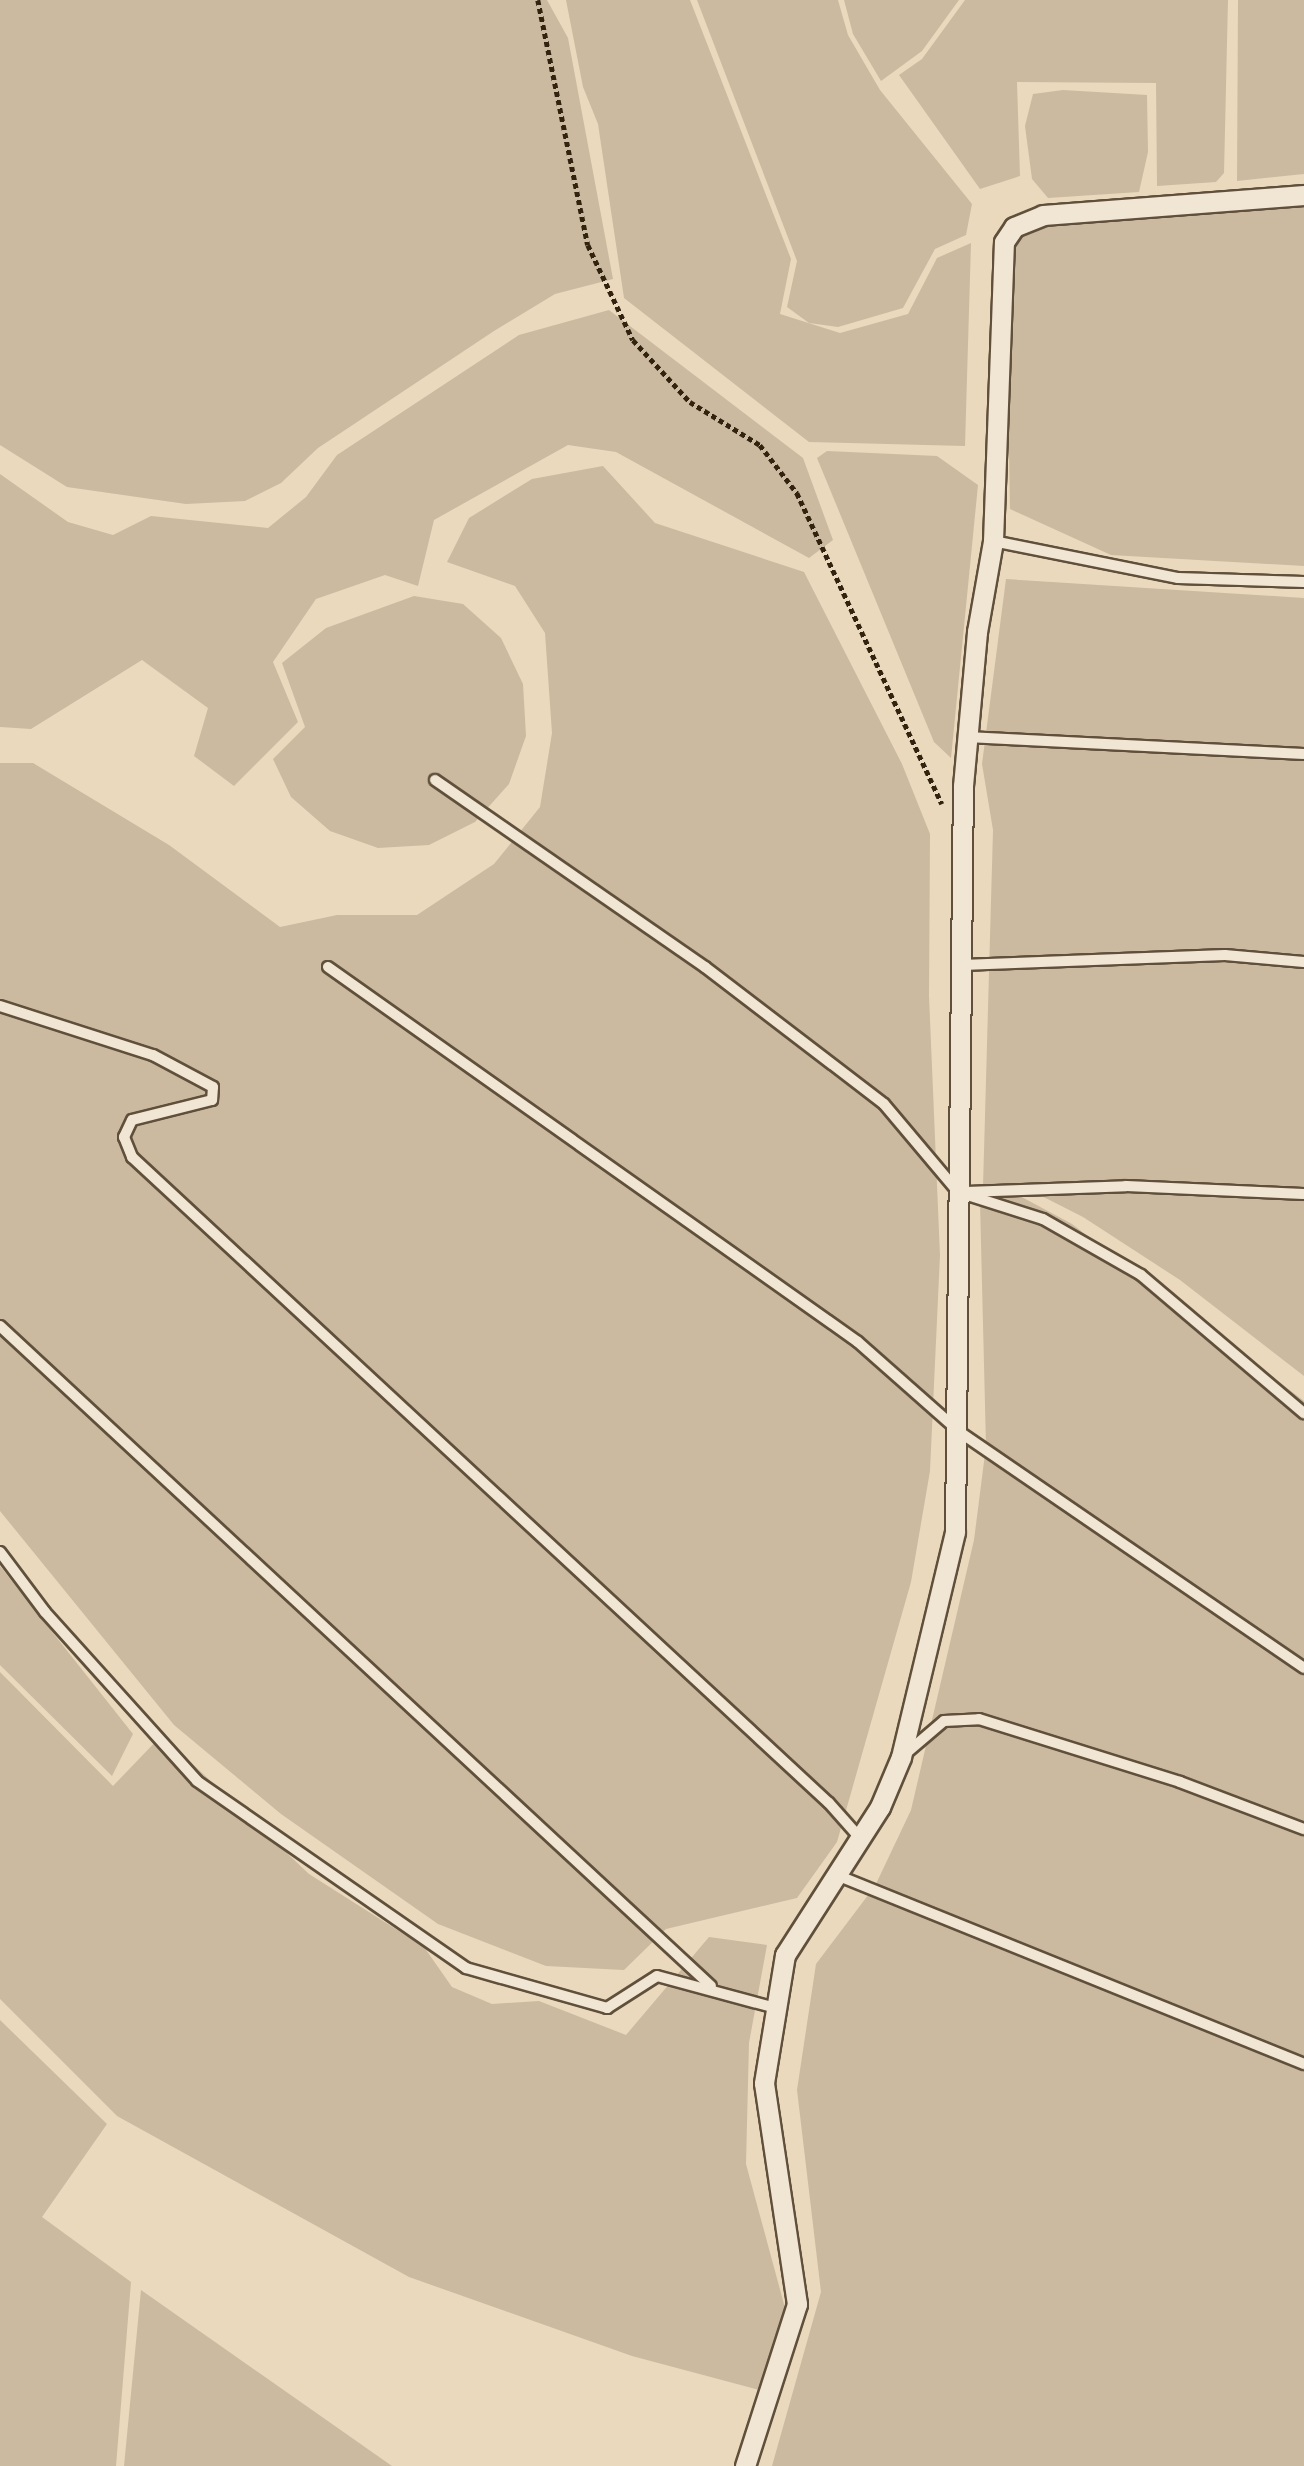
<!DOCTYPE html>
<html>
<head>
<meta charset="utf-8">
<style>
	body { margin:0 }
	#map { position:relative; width:1304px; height:2466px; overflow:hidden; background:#ead9bd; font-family:"IM FELL Double Pica",serif }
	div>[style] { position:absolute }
	.green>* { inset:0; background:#cbbaa0 }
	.path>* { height:4.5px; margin-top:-2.25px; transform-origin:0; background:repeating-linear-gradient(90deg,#322310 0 5px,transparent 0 8.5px) }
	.roads { filter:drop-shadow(2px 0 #60503b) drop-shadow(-2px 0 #60503b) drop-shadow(0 2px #60503b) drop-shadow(0 -2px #60503b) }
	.lane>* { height:10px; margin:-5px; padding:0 5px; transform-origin:5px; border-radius:5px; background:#f1e6d4 }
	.street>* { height:19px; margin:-9.5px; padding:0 9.5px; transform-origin:9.5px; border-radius:9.5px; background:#f1e6d4 }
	span { translate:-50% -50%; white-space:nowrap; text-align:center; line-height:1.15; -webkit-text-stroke:5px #f1e6d4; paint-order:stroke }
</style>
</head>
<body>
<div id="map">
	<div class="green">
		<div style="clip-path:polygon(0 0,547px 0,568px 38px,613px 279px,555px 294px,494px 331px,318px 448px,281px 483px,245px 501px,186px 504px,67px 487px,0 445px)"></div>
		<div style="clip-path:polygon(566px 0,690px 0,791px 259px,780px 314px,840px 333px,908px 314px,937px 258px,971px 243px,965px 446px,809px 442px,624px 298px,598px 124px,583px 87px)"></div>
		<div style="clip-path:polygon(697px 0,838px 0,848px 35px,880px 90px,972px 204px,966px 235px,935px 249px,903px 308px,838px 327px,809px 323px,787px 307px,797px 261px)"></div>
		<div style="clip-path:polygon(844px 0,959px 0,922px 51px,881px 81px,853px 34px)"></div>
		<div style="clip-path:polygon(965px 0,1228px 0,1224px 173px,1216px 182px,1157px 186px,1156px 83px,1017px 82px,1020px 176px,980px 189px,899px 75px,922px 59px)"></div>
		<div style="clip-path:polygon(1238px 0,1304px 0,1304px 174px,1237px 181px)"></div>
		<div style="clip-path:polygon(1063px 90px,1147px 95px,1148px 152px,1139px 192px,1048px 198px,1032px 179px,1025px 126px,1033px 94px)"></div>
		<div style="clip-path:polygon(1304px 201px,1304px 566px,1111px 555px,1010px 509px,1006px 260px,1034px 221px)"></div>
		<div style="clip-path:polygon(609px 310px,803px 458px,833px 540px,809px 558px,616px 452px,568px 445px,434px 520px,418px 586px,385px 575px,316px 599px,273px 662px,298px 722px,234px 786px,194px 756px,208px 708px,142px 660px,31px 729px,0 727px,0 474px,68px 522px,113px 535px,151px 516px,268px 528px,306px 497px,337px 455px,519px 335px)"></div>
		<div style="clip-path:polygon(827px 451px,937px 456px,978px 485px,951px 758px,934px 742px,817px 458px)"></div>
		<div style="clip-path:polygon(603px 466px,655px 523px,804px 572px,902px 764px,930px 834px,929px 996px,940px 1255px,930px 1471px,911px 1582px,837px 1842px,797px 1898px,666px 1929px,624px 1970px,546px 1966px,438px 1924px,281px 1814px,174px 1725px,0 1511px,0 763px,33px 763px,169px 845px,280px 927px,337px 915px,417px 915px,494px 864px,540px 807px,552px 733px,545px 633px,515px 586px,447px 562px,469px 518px,532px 479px)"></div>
		<div style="clip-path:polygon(1006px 579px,1304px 598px,1304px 1376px,1180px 1280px,1083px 1217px,1026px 1188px,983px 1187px,993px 830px,982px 764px)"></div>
		<div style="clip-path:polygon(414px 596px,463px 604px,501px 638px,523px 684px,526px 736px,509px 784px,475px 822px,429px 845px,378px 848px,330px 831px,291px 797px,273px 759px,305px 727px,282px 663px,326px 628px)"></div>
		<div style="clip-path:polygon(1018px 1195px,1072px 1224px,1304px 1401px,1304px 2466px,772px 2466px,821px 2292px,797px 2090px,816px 1964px,875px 1886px,911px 1810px,974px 1540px,986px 1446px,980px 1202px)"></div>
		<div style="clip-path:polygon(0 1566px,133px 1734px,112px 1776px,0 1665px)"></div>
		<div style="clip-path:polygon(0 1672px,113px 1786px,162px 1735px,309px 1874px,424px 1947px,452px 1987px,492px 2004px,539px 2001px,626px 2035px,709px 1937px,767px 1945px,749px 2043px,746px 2164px,785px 2308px,763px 2391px,632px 2356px,409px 2277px,117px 2116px,0 1999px)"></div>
		<div style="clip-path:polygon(0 2020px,107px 2124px,42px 2217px,131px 2282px,116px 2466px,0 2466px)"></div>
		<div style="clip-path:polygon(141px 2290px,392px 2466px,124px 2466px)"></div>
	</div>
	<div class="path">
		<div style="left:538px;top:0;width:250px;rotate:78.5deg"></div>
		<div style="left:588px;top:245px;width:105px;rotate:64.7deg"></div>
		<div style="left:633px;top:340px;width:84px;rotate:47.4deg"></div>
		<div style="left:690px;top:402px;width:82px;rotate:31.6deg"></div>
		<div style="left:760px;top:445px;width:61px;rotate:52.4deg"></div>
		<div style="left:797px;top:493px;width:343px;rotate:65deg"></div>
	</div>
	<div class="roads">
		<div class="lane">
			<div style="left:993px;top:541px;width:189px;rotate:11.3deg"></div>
			<div style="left:1178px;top:578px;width:126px;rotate:1.8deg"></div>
			<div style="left:967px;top:737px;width:337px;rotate:2.9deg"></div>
			<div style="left:435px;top:780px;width:328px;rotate:34.7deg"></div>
			<div style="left:705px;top:967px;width:225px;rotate:37.4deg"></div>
			<div style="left:884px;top:1104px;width:115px;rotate:49.9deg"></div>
			<div style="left:958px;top:1192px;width:89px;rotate:17.6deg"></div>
			<div style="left:1043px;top:1219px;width:113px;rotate:29.7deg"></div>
			<div style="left:1141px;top:1275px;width:214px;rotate:40.3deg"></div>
			<div style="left:962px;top:965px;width:263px;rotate:-2.2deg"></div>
			<div style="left:1225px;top:955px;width:79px;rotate:5.1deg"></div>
			<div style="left:328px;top:967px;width:649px;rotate:35.28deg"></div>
			<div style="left:858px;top:1342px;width:137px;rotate:41.5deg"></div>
			<div style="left:961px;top:1433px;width:416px;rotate:34.4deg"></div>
			<div style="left:0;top:1006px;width:161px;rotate:17.8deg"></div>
			<div style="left:153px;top:1055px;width:68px;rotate:28.1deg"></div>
			<div style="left:213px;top:1087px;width:13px;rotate:94deg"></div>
			<div style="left:212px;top:1100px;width:82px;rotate:166deg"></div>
			<div style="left:132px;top:1120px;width:19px;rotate:115deg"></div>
			<div style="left:124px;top:1137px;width:22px;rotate:68deg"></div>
			<div style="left:132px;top:1157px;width:950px;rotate:42.83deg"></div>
			<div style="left:829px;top:1803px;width:48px;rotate:48.4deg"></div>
			<div style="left:966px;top:1192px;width:160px;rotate:-2.1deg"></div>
			<div style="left:1126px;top:1186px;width:178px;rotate:2.6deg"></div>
			<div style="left:0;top:1326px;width:970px;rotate:42.87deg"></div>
			<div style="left:0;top:1552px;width:75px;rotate:53.1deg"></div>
			<div style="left:45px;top:1612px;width:227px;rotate:48deg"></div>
			<div style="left:197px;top:1781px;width:328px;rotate:34.8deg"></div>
			<div style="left:466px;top:1968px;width:147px;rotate:15.8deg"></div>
			<div style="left:607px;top:2008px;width:59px;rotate:-32.6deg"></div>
			<div style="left:657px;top:1976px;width:123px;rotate:15.1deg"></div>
			<div style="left:904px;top:1755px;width:52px;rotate:-40.4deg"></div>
			<div style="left:944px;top:1721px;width:35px;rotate:-3deg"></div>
			<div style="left:979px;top:1719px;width:211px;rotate:17.4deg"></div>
			<div style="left:1180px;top:1782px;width:133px;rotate:20.8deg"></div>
			<div style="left:839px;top:1876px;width:502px;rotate:22.01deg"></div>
		</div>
		<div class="street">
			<div style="left:745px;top:2466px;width:170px;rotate:-72.2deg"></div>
			<div style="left:797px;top:2304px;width:223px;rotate:-98.5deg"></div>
			<div style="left:764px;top:2083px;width:130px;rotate:-80.7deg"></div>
			<div style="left:785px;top:1955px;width:176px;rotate:-57.3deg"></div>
			<div style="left:880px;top:1807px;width:54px;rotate:-67.2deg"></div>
			<div style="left:901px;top:1757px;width:231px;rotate:-76.5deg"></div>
			<div style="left:955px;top:1532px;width:746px;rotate:-89.39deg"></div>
			<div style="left:963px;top:786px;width:155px;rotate:-84.8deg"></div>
			<div style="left:977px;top:632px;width:92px;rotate:-80deg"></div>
			<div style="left:993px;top:541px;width:299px;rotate:-87.9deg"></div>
			<div style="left:1004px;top:242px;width:18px;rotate:-56deg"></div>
			<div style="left:1014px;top:227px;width:31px;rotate:-22deg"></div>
			<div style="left:1043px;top:215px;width:262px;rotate:-4.4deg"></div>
		</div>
	</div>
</div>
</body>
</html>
